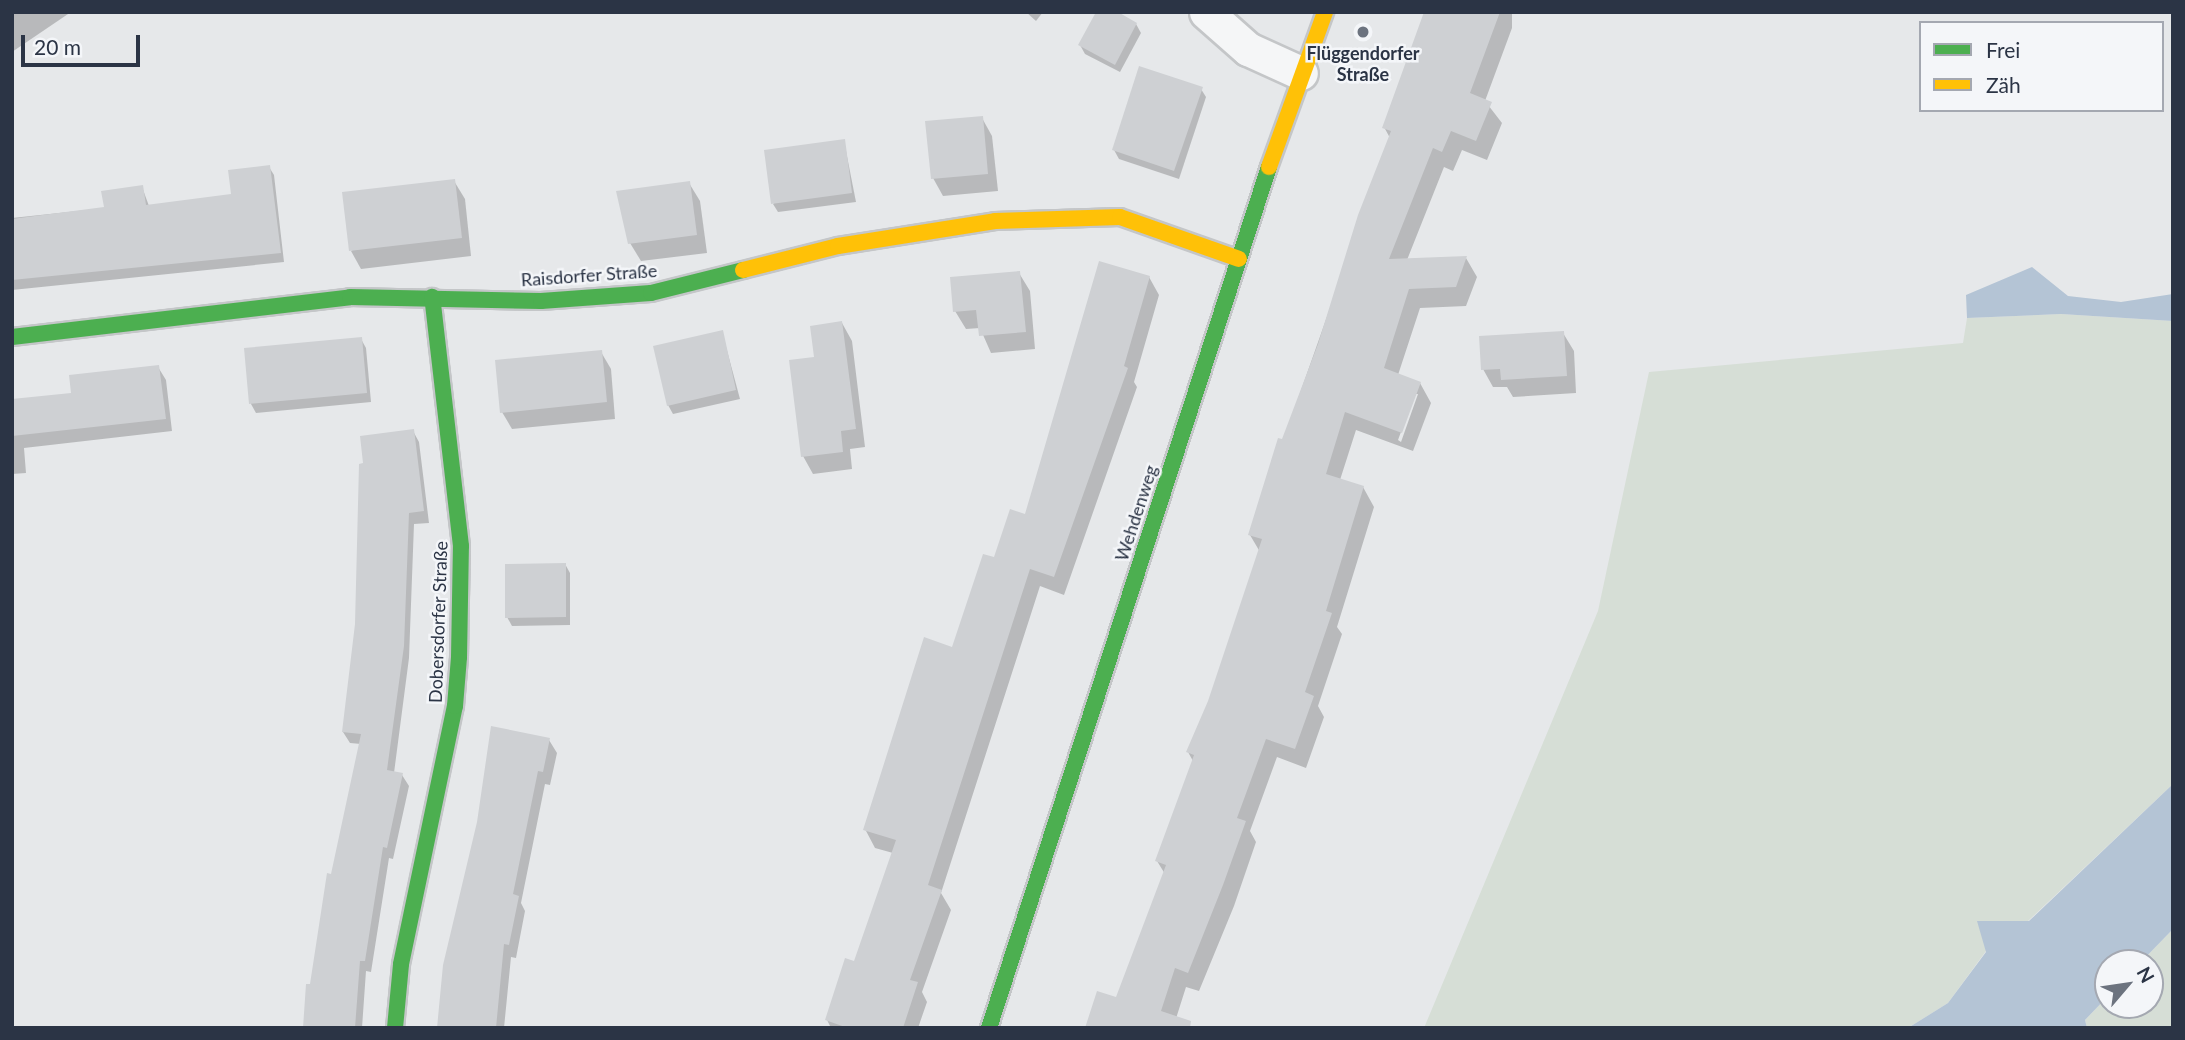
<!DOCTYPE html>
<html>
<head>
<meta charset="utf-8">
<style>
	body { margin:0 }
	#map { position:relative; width:2185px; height:1040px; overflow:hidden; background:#e6e8ea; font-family:Lato,sans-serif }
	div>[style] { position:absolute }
	.green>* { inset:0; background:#d6ded6 }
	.water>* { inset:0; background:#b4c4d5 }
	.shadow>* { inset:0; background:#0003 }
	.building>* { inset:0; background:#ced0d3 }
	.roads { filter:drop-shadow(2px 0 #c4c6c8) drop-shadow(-2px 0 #c4c6c8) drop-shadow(0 2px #c4c6c8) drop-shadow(0 -2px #c4c6c8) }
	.street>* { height:33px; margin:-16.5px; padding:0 16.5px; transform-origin:16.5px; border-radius:16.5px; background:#f5f6f7 }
	.fast>* { height:16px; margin:-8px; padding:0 8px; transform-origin:8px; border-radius:8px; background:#4caf50 }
	.slow>* { height:16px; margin:-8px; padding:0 8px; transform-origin:8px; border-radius:8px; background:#ffc107 }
	.dots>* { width:19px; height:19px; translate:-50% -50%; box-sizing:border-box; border:4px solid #f4f6f9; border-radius:50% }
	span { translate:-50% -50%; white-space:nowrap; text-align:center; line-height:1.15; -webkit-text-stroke:5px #f4f6f9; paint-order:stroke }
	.poi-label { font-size:18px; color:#2b3445; font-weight:700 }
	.street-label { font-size:18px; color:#2b3445 }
	.frame { position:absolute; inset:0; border:14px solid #2b3445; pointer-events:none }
	.legend { position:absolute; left:1919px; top:21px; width:245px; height:91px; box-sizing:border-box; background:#f4f6f9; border:2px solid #a4a8b1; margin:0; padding:9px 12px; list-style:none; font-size:21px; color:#2b3445 }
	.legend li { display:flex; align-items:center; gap:14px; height:35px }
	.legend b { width:35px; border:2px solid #a4a8b1 }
	.north { position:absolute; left:2094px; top:949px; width:70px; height:70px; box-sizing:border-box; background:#f4f6f9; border:2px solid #a4a8b1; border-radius:50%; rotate:61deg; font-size:19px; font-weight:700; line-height:28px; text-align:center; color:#2b3445 }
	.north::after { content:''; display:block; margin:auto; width:24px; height:32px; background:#6c737f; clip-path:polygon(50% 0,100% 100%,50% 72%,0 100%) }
	.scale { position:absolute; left:21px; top:35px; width:119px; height:32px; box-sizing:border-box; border:4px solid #2b3445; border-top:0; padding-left:9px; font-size:21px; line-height:24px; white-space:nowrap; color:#2b3445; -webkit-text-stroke:5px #f4f6f9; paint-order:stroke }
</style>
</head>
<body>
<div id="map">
	<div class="green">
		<div style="clip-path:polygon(2061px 314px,2173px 321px,2173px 784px,2028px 921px,1986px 951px,1948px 1003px,1908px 1028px,1424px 1028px,1598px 611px,1649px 372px,1963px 343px,1967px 318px)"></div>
		<div style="clip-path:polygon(2173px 929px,2173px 1028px,2087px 1028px,2085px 1020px,2108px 996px,2108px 1005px,2150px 1005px,2150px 963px,2140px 963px)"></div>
	</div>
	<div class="water">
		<div style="clip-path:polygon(2032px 267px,2068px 296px,2121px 302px,2173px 294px,2173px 321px,2061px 314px,1967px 318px,1966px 295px)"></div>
		<div style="clip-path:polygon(2173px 784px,2173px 929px,2140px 963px,2108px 963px,2108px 996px,2085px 1020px,2087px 1028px,1908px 1028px,1948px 1003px,1986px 952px,1977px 921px,2029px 921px)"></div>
	</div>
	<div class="shadow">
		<div style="clip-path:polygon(12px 12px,71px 12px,12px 52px)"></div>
		<div style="clip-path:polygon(1026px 12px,1043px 12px,1036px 21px)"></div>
		<div style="clip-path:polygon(evenodd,1428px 12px,1512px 12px,1512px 28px,1485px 101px,1502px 123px,1487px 160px,1462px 150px,1453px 171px,1444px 167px,1407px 260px,1466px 258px,1477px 277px,1466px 306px,1420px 308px,1398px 375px,1420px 383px,1431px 403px,1413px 451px,1356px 430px,1340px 480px,1363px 487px,1374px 507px,1337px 627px,1342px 634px,1318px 706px,1324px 717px,1306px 768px,1277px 757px,1250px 831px,1256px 842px,1234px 906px,1199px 991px,1186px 987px,1173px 1028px,1117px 999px,1165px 874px,1157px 861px,1193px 761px,1188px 752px,1210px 702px,1260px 552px,1250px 535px,1390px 138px,1384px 127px,1428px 12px,1415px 394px,1418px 394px,1401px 442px,1398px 440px,1415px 394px)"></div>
		<div style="clip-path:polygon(1136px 24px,1141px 33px,1120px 72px,1085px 54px,1080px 45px)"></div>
		<div style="clip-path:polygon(1201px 89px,1206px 97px,1179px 179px,1119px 159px,1114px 150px)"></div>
		<div style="clip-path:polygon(982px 118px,992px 136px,998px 191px,943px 196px,933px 178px)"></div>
		<div style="clip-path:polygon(844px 141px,856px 202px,778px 212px,773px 204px)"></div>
		<div style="clip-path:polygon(269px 167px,274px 175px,284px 262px,12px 290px,12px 218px,106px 208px,142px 187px,149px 206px,233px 195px)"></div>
		<div style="clip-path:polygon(454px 181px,465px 199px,471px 256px,361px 269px,351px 251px)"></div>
		<div style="clip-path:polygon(689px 183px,700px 201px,707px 253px,641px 261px,630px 243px)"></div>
		<div style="clip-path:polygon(1019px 273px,1030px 291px,1035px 349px,991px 353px,980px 328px,966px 329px,955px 311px)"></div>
		<div style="clip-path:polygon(1149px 277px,1159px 295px,1134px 382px,1137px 387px,1064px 595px,1040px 586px,941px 893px,951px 910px,922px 992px,927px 1002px,918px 1028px,831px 1028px,827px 1020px,855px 963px,893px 853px,875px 848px,865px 829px,925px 639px,954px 649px,996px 560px,1027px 516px)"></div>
		<div style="clip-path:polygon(842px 323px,852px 341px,865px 447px,850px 449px,852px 469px,813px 474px,803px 456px,816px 359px)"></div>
		<div style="clip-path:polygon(722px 332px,740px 399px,673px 414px,668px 405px)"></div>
		<div style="clip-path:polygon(1563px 333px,1574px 351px,1576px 393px,1513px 397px,1507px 387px,1493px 387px,1483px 369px)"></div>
		<div style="clip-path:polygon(361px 339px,366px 348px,371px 402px,256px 413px,251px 404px,246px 350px)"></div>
		<div style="clip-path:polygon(601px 352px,611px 369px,615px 419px,512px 429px,502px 412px)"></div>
		<div style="clip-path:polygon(158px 367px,166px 380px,172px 431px,24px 448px,26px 473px,12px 474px,12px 401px,73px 395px)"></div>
		<div style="clip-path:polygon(413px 431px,419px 442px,429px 523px,414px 524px,409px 658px,394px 773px,402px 775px,409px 786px,393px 859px,389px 858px,371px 972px,366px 971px,362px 1028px,305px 1028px,361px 744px,350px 743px,343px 732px)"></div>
		<div style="clip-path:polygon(565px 564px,570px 573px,570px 625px,512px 626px,507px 617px)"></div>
		<div style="clip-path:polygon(549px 740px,557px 753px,550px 785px,545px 784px,521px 903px,525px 911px,516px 958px,511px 957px,504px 1028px,439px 1028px)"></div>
	</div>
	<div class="building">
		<div style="clip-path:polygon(1096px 12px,1118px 12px,1137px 23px,1115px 65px,1078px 45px)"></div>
		<div style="clip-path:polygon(1424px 12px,1500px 12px,1470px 93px,1492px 102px,1476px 141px,1451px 131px,1442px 152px,1433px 148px,1389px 259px,1467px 256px,1456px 287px,1409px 289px,1384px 368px,1421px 382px,1402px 433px,1345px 412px,1326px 474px,1364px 486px,1326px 611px,1332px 613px,1305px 692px,1314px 696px,1295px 749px,1266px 739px,1237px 818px,1246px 821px,1223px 885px,1188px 973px,1175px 968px,1161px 1011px,1191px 1021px,1190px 1028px,1085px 1028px,1097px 991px,1116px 997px,1166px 865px,1155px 861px,1194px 755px,1186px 752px,1208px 701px,1262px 539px,1248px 535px,1278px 438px,1282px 439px,1318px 344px,1358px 215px,1391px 131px,1382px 128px)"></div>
		<div style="clip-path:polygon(1139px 66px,1203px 87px,1174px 171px,1112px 150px)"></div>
		<div style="clip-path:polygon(983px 116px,988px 174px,931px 179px,925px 121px)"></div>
		<div style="clip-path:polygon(845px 139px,852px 193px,771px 204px,764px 150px)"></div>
		<div style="clip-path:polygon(270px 165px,281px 253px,12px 280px,12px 219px,104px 207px,101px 191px,143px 185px,146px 205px,231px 194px,228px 170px)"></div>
		<div style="clip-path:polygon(455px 179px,462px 238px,349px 251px,342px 192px)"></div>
		<div style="clip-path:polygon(690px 181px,697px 235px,628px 244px,616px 191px)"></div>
		<div style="clip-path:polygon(1099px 261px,1150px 276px,1124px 366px,1128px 368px,1054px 577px,1030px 569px,928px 885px,942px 890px,910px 980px,918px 982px,903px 1028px,848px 1028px,825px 1020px,845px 958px,854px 961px,896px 840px,863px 830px,924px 637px,952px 647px,983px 554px,994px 557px,1010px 509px,1025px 514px)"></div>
		<div style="clip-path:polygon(1020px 271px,1026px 332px,979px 336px,976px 310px,953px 312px,950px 277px)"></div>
		<div style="clip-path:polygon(842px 321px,856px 429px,841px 431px,843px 452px,801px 457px,789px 360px,814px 357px,810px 326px)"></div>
		<div style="clip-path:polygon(723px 330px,736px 390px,667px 406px,653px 346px)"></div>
		<div style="clip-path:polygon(1564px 331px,1567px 376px,1501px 380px,1500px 369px,1481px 370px,1479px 336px)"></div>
		<div style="clip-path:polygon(362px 337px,367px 393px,249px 404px,244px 348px)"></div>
		<div style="clip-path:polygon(602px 350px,607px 402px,500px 413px,495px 360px)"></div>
		<div style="clip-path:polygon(159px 365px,166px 419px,12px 436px,12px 399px,71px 393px,69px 375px)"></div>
		<div style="clip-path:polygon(414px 429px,424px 511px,409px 513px,404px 646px,387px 770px,403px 773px,387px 848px,383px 847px,365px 961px,360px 961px,355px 1028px,303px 1028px,306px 984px,310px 984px,327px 873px,331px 874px,361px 734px,342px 732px,355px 624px,359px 464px,363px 463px,360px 436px)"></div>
		<div style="clip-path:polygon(566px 563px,566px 617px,505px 618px,505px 564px)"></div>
		<div style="clip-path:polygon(491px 726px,550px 738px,543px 772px,538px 771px,513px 894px,519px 896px,509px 945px,504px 944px,496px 1028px,437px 1028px,443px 965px,477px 822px)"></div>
	</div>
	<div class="roads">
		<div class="street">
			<div style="left:1206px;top:12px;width:56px;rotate:41.4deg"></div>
			<div style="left:1248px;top:49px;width:58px;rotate:24.4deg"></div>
		</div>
		<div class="fast">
			<div style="left:12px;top:337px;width:340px;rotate:-6.7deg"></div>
			<div style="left:350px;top:297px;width:191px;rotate:1.2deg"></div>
			<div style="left:541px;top:301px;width:110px;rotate:-4.2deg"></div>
			<div style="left:651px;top:293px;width:95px;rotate:-14deg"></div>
			<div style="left:395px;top:1028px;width:64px;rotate:-84.6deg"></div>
			<div style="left:401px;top:964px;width:264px;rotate:-78.2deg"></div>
			<div style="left:455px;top:706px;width:49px;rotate:-85.3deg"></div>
			<div style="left:459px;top:657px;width:111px;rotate:-89deg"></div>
			<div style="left:461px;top:546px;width:251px;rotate:-96.6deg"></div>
			<div style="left:989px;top:1028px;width:905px;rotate:-71.99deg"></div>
		</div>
		<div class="slow">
			<div style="left:1269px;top:167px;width:165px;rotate:-70.1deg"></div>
			<div style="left:743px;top:270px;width:98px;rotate:-14.2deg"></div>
			<div style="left:838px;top:246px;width:159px;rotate:-9deg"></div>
			<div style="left:995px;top:221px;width:125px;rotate:-1.8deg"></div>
			<div style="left:1120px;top:217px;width:126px;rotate:19.4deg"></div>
		</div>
	</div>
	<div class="dots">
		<div style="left:1363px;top:32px;background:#6c737f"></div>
	</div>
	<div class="poi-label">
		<span style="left:1363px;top:64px">Flüggendorfer<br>Straße</span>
	</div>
	<div class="street-label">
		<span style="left:589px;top:275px;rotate:-4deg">Raisdorfer Straße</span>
		<span style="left:1136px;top:513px;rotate:-72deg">Wehdenweg</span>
		<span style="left:438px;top:622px;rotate:-88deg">Dobersdorfer Straße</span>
	</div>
	<div class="frame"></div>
	<ul class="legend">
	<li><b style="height:9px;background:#4caf50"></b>Frei</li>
	<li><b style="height:9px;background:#ffc107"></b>Zäh</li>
	</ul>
	<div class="north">N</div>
	<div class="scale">20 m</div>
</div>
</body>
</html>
